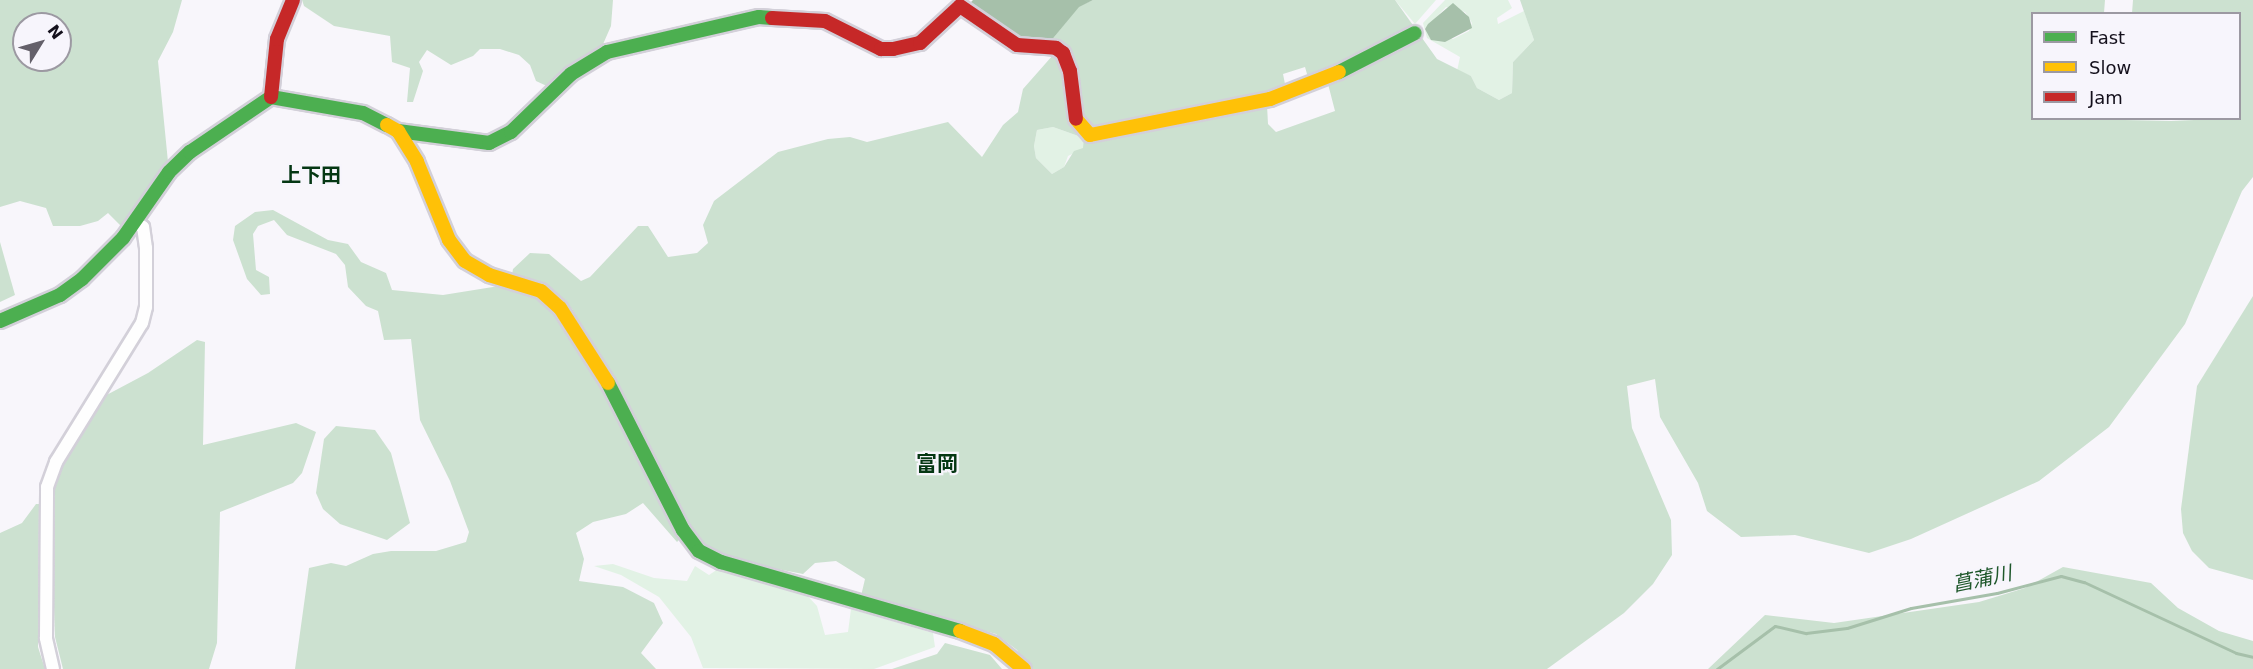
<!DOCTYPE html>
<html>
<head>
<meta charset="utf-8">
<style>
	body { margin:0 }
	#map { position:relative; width:2253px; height:669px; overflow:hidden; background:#f8f6fb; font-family:"DejaVu Sans","Noto Sans JP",sans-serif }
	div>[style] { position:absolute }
	.green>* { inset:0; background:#e2f2e5 }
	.forest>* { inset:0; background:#cce1d0 }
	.water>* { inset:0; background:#a6c0aa }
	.stream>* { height:3px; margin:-1.5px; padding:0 1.5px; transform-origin:1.5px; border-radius:1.5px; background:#a6c0aa }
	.roads { filter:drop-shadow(2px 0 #d3d0d9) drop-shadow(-2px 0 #d3d0d9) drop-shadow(0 2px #d3d0d9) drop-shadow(0 -2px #d3d0d9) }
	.street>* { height:12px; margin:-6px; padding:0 6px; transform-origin:6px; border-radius:6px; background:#fefefe }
	.fast>* { height:14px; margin:-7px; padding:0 7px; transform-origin:7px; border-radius:7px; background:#4caf50 }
	.slow>* { height:14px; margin:-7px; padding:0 7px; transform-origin:7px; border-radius:7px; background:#ffc107 }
	.jam>* { height:14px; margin:-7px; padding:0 7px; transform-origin:7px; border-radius:7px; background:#c62828 }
	span { translate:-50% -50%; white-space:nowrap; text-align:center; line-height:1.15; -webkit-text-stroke:4.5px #f7f5fc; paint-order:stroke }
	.neighbourhood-label { font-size:20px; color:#053713; font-weight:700 }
	.water-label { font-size:20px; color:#1f582b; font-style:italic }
	.quarter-label { font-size:21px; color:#053713; font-weight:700 }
	.legend { position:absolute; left:2031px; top:12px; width:210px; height:108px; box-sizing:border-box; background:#f7f5fc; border:2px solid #9c99a2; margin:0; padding:8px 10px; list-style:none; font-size:18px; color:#14101c }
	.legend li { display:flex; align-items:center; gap:12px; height:30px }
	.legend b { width:30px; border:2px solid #9c99a2 }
	.north { position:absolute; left:12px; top:12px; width:60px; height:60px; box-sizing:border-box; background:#f7f5fc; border:2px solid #9c99a2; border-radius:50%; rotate:53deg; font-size:16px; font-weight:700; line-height:24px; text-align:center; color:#14101c }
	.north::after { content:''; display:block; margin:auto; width:21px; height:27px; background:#64606a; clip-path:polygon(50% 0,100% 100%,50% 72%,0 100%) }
</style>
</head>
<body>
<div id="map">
	<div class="green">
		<div style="clip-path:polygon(1395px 0,1436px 0,1415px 24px)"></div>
		<div style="clip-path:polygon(evenodd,1445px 0,1508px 0,1512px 8px,1497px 18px,1498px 24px,1524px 11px,1534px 40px,1513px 62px,1512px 93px,1499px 100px,1477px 88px,1471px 76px,1457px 71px,1460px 57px,1427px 38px,1423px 23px,1445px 0,1446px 7px,1465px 12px,1472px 23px,1469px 31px,1453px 39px,1425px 29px,1446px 7px)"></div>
		<div style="clip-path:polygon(1053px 127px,1084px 138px,1084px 148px,1068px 156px,1064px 167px,1052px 174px,1036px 158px,1034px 146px,1037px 130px)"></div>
		<div style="clip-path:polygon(613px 564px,654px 578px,687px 581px,695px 566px,709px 575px,718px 569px,803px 591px,817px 606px,825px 635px,848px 632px,851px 609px,933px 633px,935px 647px,874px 669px,703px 668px,691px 637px,659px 597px,621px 575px,594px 566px)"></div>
	</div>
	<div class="forest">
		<div style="clip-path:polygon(evenodd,0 0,182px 0,173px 32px,158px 61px,168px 162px,121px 226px,108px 213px,98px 221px,80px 226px,53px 226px,46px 208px,20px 201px,0 207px,0 0,24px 24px,60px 24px,60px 60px,24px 60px,24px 24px)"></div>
		<div style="clip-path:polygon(302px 0,613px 0,611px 26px,600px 51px,549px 87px,536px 81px,530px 65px,519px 55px,500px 49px,480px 49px,473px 56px,451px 65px,427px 50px,419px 62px,423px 71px,413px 102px,407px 102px,410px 68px,392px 62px,390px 36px,334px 26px,304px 6px)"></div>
		<div style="clip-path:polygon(evenodd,1093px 0,1395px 0,1437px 59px,1471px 76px,1477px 88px,1499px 100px,1512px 93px,1513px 62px,1534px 40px,1520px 0,2105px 0,2104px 13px,2032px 14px,2032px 118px,2171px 121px,2240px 118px,2240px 14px,2132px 13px,2133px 0,2253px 0,2253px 177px,2242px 191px,2185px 324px,2109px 427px,2039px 481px,1911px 539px,1869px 553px,1795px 535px,1741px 537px,1707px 511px,1698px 483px,1660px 417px,1655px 379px,1627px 386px,1632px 428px,1671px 520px,1672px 555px,1653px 584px,1624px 613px,1547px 669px,1030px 669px,1017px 650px,996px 634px,861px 596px,865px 579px,836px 561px,815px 563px,803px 574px,722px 558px,698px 538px,572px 309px,553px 292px,512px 275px,513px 269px,530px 253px,549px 254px,581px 281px,590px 277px,638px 226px,648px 226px,668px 257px,697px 253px,708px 243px,703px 225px,714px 201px,778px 152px,828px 139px,850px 137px,867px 142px,948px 122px,982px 157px,1003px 125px,1018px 112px,1023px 89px,1053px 55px,1050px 42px,1079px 6px,1093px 0,1305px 67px,1309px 81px,1328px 84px,1335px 111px,1276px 132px,1268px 124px,1267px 105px,1286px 89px,1283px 74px,1305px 67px,1093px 0,1053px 127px,1084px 138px,1083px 148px,1074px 151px,1064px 167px,1052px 174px,1036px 158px,1034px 146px,1037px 130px,1053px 127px)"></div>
		<div style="clip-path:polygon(273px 210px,328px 240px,348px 244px,361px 262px,386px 273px,392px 290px,443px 295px,512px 284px,552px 309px,571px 333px,681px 538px,677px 542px,643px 503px,626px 514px,593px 522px,576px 533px,584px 559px,579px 581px,623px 587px,654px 603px,663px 623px,641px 653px,656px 669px,295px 669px,309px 568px,331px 563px,346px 566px,373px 554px,391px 551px,436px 551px,466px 542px,469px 532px,450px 481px,420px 420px,411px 339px,384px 340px,378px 311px,366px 306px,348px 287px,345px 265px,336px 254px,287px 235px,274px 220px,258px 226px,253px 234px,256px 270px,269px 277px,270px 294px,261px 295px,247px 279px,233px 240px,235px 226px,255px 212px)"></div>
		<div style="clip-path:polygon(0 242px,15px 295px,0 302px)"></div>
		<div style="clip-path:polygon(2253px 296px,2253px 580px,2209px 568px,2192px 551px,2183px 533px,2181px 509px,2197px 386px)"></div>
		<div style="clip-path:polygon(197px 340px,205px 342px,203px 445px,296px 423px,316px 432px,302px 473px,293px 483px,220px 512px,217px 643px,209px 669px,63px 669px,55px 637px,50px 488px,99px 399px,148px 373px)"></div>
		<div style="clip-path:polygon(336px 426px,375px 430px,391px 453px,410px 523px,387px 540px,340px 524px,323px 509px,316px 493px,324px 439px)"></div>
		<div style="clip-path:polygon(36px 504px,39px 504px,38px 647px,45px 669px,0 669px,0 533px,22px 523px)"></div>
		<div style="clip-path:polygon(2063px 567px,2151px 583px,2178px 608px,2219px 631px,2253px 641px,2253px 669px,1708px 669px,1765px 615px,1834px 623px,1979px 602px,2025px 588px)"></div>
		<div style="clip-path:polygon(945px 643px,990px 655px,1002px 669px,892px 669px,937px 654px)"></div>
	</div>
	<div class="water">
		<div style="clip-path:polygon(973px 0,1093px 0,1079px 7px,1050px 42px,1019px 42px,967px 6px)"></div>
		<div style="clip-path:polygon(1453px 3px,1469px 17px,1472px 28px,1445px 42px,1431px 40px,1425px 29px,1428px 24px)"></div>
	</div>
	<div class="stream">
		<div style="left:1717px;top:669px;width:72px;rotate:-36.6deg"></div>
		<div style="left:1775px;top:626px;width:32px;rotate:13deg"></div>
		<div style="left:1806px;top:633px;width:41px;rotate:-7deg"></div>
		<div style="left:1847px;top:628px;width:67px;rotate:-17.4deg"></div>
		<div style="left:1911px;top:608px;width:87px;rotate:-9.9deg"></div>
		<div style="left:1997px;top:593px;width:66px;rotate:-14.9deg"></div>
		<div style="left:2061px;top:576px;width:24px;rotate:15deg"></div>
		<div style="left:2084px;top:582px;width:168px;rotate:25deg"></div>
		<div style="left:2236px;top:653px;width:17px;rotate:13deg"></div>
	</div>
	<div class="roads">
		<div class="street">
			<div style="left:53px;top:669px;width:32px;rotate:-103deg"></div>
			<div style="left:46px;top:638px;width:151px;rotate:-89.6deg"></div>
			<div style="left:47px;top:487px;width:27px;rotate:-70deg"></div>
			<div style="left:56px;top:462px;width:163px;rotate:-58.3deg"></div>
			<div style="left:142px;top:323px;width:16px;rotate:-76deg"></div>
			<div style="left:146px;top:307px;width:59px;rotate:-90deg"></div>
			<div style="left:146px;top:248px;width:21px;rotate:-98deg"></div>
			<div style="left:143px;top:227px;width:10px;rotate:-151deg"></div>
		</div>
		<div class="fast">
			<div style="left:1339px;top:72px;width:85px;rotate:-27.2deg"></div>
			<div style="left:398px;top:131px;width:92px;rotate:7.5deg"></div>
			<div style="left:489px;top:143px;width:25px;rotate:-27deg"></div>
			<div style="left:511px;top:132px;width:83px;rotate:-44deg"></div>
			<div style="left:571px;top:74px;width:42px;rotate:-31.4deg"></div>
			<div style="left:607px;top:52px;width:156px;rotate:-13deg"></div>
			<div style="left:759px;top:17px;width:13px;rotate:4deg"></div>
			<div style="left:0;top:321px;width:65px;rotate:-23.4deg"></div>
			<div style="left:60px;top:295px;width:27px;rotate:-36deg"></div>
			<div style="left:82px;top:279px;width:58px;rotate:-45deg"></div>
			<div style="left:123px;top:238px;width:80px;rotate:-55.1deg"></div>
			<div style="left:169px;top:172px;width:29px;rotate:-44deg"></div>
			<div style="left:190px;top:152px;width:98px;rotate:-34.2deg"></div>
			<div style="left:271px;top:97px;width:93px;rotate:9.9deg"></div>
			<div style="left:363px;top:113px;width:27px;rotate:27deg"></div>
			<div style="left:608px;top:383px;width:165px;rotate:63deg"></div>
			<div style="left:683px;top:530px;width:26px;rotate:53deg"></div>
			<div style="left:699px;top:551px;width:25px;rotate:27deg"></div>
			<div style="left:721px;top:562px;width:249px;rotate:16.1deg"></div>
		</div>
		<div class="slow">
			<div style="left:1076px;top:119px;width:21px;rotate:49deg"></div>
			<div style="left:1090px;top:135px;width:184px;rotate:-11.3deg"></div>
			<div style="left:1270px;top:99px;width:74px;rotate:-21.4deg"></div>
			<div style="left:387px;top:125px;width:13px;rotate:29deg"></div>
			<div style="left:398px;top:131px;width:36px;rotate:58deg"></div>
			<div style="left:417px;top:162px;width:84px;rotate:67.7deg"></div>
			<div style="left:449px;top:240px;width:26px;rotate:53deg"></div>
			<div style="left:465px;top:261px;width:28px;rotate:30deg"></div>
			<div style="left:489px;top:275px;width:54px;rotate:17.1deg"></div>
			<div style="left:541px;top:291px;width:25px;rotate:42deg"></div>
			<div style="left:560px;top:308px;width:89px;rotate:57.4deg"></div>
			<div style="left:960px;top:631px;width:36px;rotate:21deg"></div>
			<div style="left:994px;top:644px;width:39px;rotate:40deg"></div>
		</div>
		<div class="jam">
			<div style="left:772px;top:18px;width:53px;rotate:3.2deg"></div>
			<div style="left:825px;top:21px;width:63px;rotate:26.6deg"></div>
			<div style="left:881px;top:49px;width:12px"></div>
			<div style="left:893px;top:49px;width:28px;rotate:-13deg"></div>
			<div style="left:920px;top:43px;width:54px;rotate:-42.8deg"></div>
			<div style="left:960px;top:6px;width:69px;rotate:34.4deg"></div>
			<div style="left:1017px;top:45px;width:39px;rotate:4deg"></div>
			<div style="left:1056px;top:48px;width:9px;rotate:36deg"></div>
			<div style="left:1063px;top:53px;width:19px;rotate:69deg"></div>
			<div style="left:1070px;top:71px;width:48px;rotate:82.9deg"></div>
			<div style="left:271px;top:97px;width:58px;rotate:-84.1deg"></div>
			<div style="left:277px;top:39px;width:42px;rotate:-67.7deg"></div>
		</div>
	</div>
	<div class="neighbourhood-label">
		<span style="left:311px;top:175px">上下田</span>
	</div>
	<div class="water-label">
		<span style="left:1982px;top:579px;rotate:-12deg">菖蒲川</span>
	</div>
	<div class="quarter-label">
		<span style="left:937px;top:464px">富岡</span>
	</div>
	<ul class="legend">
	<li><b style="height:8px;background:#4caf50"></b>Fast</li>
	<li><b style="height:8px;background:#ffc107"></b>Slow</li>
	<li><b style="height:8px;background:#c62828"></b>Jam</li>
	</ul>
	<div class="north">N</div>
</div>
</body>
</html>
